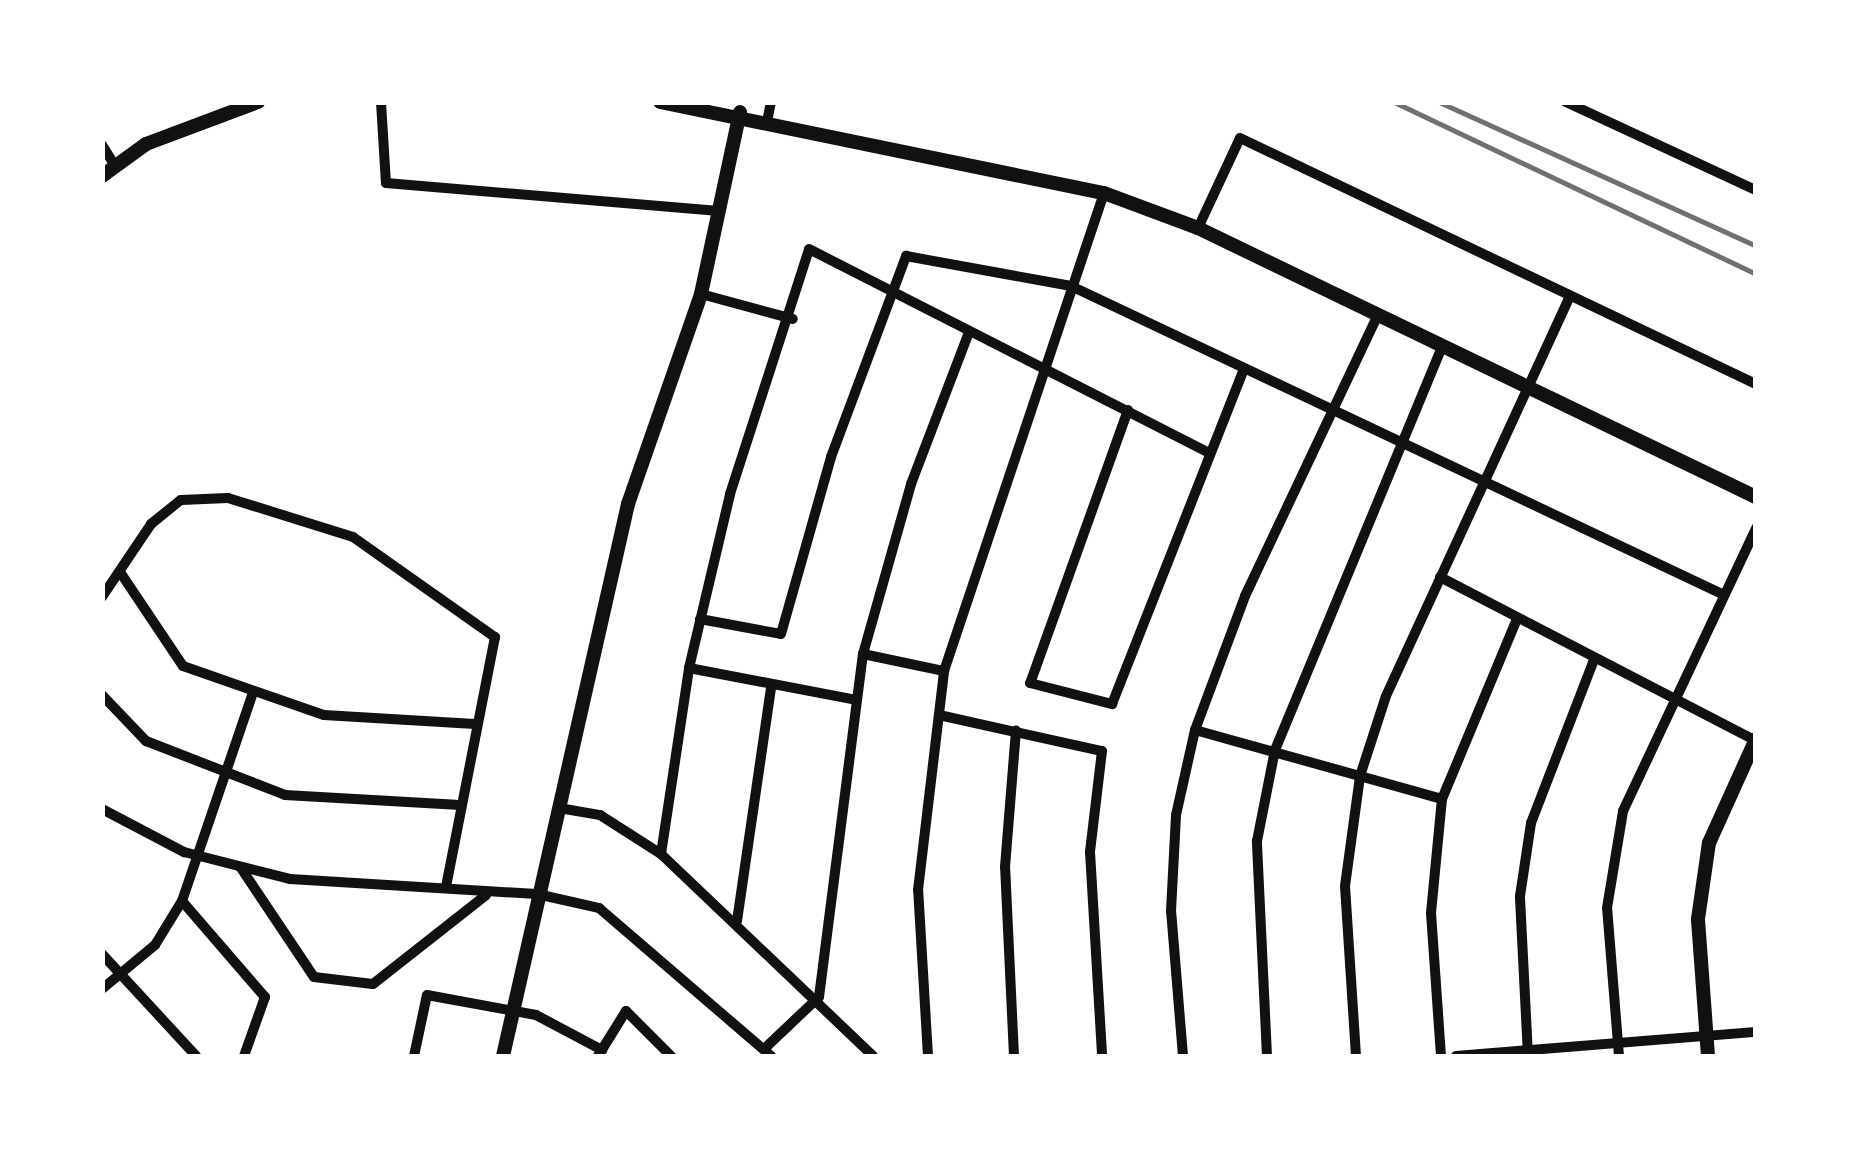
<!DOCTYPE html>
<html>
<head>
<meta charset="utf-8">
<style>
	body { margin:0 }
	#map { position:relative; width:1858px; height:1159px; overflow:hidden; background:#fff; font-family:Montserrat,sans-serif }
	div>[style] { position:absolute }
	.minor>* { height:10px; margin:-5px; padding:0 5px; transform-origin:5px; border-radius:5px; background:#111 }
	.tertiary>* { height:14px; margin:-7px; padding:0 7px; transform-origin:7px; border-radius:7px; background:#111 }
	.rail>* { height:5px; margin:-2.5px; padding:0 2.5px; transform-origin:2.5px; border-radius:2.5px; background:#707070 }
	span { translate:-50% -50%; white-space:nowrap; text-align:center; line-height:1.15; -webkit-text-stroke:10px #fff; paint-order:stroke }
	.frame { position:absolute; inset:0; border:105px solid #fff; pointer-events:none }
</style>
</head>
<body>
<div id="map">
	<div class="minor">
		<div style="left:381px;top:102px;width:81px;rotate:86.5deg"></div>
		<div style="left:386px;top:183px;width:334px;rotate:4.8deg"></div>
		<div style="left:1566px;top:102px;width:209px;rotate:24.9deg"></div>
		<div style="left:768px;top:117px;width:15px;rotate:-79deg"></div>
		<div style="left:102px;top:145px;width:25px;rotate:58deg"></div>
		<div style="left:1198px;top:228px;width:99px;rotate:-65deg"></div>
		<div style="left:1240px;top:138px;width:572px;rotate:25.49deg"></div>
		<div style="left:701px;top:294px;width:95px;rotate:15.2deg"></div>
		<div style="left:1128px;top:410px;width:290px;rotate:109.7deg"></div>
		<div style="left:1030px;top:683px;width:85px;rotate:14.4deg"></div>
		<div style="left:1112px;top:704px;width:358px;rotate:-68.5deg"></div>
		<div style="left:120px;top:572px;width:113px;rotate:56.2deg"></div>
		<div style="left:183px;top:666px;width:149px;rotate:19.2deg"></div>
		<div style="left:324px;top:715px;width:151px;rotate:3.4deg"></div>
		<div style="left:1440px;top:577px;width:356px;rotate:27.4deg"></div>
		<div style="left:102px;top:597px;width:88px;rotate:-56.1deg"></div>
		<div style="left:151px;top:524px;width:38px;rotate:-39deg"></div>
		<div style="left:181px;top:500px;width:47px;rotate:-2.4deg"></div>
		<div style="left:228px;top:498px;width:131px;rotate:17.3deg"></div>
		<div style="left:353px;top:537px;width:174px;rotate:35.2deg"></div>
		<div style="left:495px;top:637px;width:255px;rotate:101.1deg"></div>
		<div style="left:700px;top:619px;width:82px;rotate:10.5deg"></div>
		<div style="left:781px;top:634px;width:184px;rotate:-74.2deg"></div>
		<div style="left:831px;top:457px;width:215px;rotate:-69.5deg"></div>
		<div style="left:906px;top:256px;width:168px;rotate:10.3deg"></div>
		<div style="left:1071px;top:286px;width:722px;rotate:25.32deg"></div>
		<div style="left:863px;top:654px;width:83px;rotate:11.9deg"></div>
		<div style="left:689px;top:668px;width:170px;rotate:10.8deg"></div>
		<div style="left:102px;top:695px;width:64px;rotate:46.3deg"></div>
		<div style="left:146px;top:741px;width:149px;rotate:21.2deg"></div>
		<div style="left:285px;top:795px;width:171px;rotate:3.3deg"></div>
		<div style="left:939px;top:715px;width:167px;rotate:12.5deg"></div>
		<div style="left:1102px;top:751px;width:102px;rotate:96.8deg"></div>
		<div style="left:1090px;top:852px;width:204px;rotate:86.6deg"></div>
		<div style="left:1195px;top:730px;width:256px;rotate:15.6deg"></div>
		<div style="left:559px;top:808px;width:42px;rotate:9.7deg"></div>
		<div style="left:600px;top:815px;width:72px;rotate:32.6deg"></div>
		<div style="left:661px;top:854px;width:293px;rotate:43.6deg"></div>
		<div style="left:102px;top:809px;width:93px;rotate:27.7deg"></div>
		<div style="left:184px;top:852px;width:109px;rotate:14.3deg"></div>
		<div style="left:290px;top:879px;width:247px;rotate:3.5deg"></div>
		<div style="left:537px;top:894px;width:64px;rotate:12.7deg"></div>
		<div style="left:599px;top:908px;width:227px;rotate:40.7deg"></div>
		<div style="left:661px;top:854px;width:188px;rotate:-81.4deg"></div>
		<div style="left:689px;top:668px;width:179px;rotate:-76.7deg"></div>
		<div style="left:730px;top:494px;width:257px;rotate:-72.1deg"></div>
		<div style="left:809px;top:249px;width:449px;rotate:27deg"></div>
		<div style="left:241px;top:868px;width:131px;rotate:56.2deg"></div>
		<div style="left:314px;top:977px;width:59px;rotate:6.8deg"></div>
		<div style="left:373px;top:984px;width:144px;rotate:-38.2deg"></div>
		<div style="left:182px;top:901px;width:127px;rotate:49.2deg"></div>
		<div style="left:265px;top:997px;width:63px;rotate:109.6deg"></div>
		<div style="left:737px;top:921px;width:236px;rotate:-81.7deg"></div>
		<div style="left:102px;top:954px;width:139px;rotate:47.3deg"></div>
		<div style="left:102px;top:989px;width:69px;rotate:-39.7deg"></div>
		<div style="left:155px;top:945px;width:52px;rotate:-58.5deg"></div>
		<div style="left:182px;top:901px;width:220px;rotate:-71.2deg"></div>
		<div style="left:765px;top:1048px;width:74px;rotate:-43.4deg"></div>
		<div style="left:819px;top:997px;width:346px;rotate:-82.7deg"></div>
		<div style="left:863px;top:654px;width:177px;rotate:-74.2deg"></div>
		<div style="left:911px;top:484px;width:163px;rotate:-69.1deg"></div>
		<div style="left:414px;top:1056px;width:62px;rotate:-78deg"></div>
		<div style="left:427px;top:995px;width:111px;rotate:10.4deg"></div>
		<div style="left:536px;top:1015px;width:75px;rotate:27.9deg"></div>
		<div style="left:598px;top:1056px;width:53px;rotate:-58.1deg"></div>
		<div style="left:626px;top:1011px;width:64px;rotate:45deg"></div>
		<div style="left:928px;top:1056px;width:166px;rotate:-93.4deg"></div>
		<div style="left:918px;top:890px;width:221px;rotate:-83.2deg"></div>
		<div style="left:944px;top:671px;width:504px;rotate:-71.49deg"></div>
		<div style="left:1014px;top:1056px;width:189px;rotate:-92.7deg"></div>
		<div style="left:1005px;top:867px;width:137px;rotate:-85.4deg"></div>
		<div style="left:1183px;top:1056px;width:145px;rotate:-94.7deg"></div>
		<div style="left:1171px;top:911px;width:96px;rotate:-87deg"></div>
		<div style="left:1176px;top:815px;width:87px;rotate:-77.4deg"></div>
		<div style="left:1195px;top:730px;width:143px;rotate:-69.5deg"></div>
		<div style="left:1245px;top:596px;width:304px;rotate:-64.7deg"></div>
		<div style="left:1267px;top:1056px;width:215px;rotate:-92.7deg"></div>
		<div style="left:1257px;top:841px;width:93px;rotate:-78.8deg"></div>
		<div style="left:1275px;top:750px;width:431px;rotate:-67.5deg"></div>
		<div style="left:1356px;top:1056px;width:170px;rotate:-93.7deg"></div>
		<div style="left:1345px;top:886px;width:111px;rotate:-82.2deg"></div>
		<div style="left:1360px;top:776px;width:84px;rotate:-72deg"></div>
		<div style="left:1386px;top:696px;width:438px;rotate:-65.3deg"></div>
		<div style="left:1441px;top:1056px;width:143px;rotate:-94deg"></div>
		<div style="left:1431px;top:913px;width:115px;rotate:-84.5deg"></div>
		<div style="left:1442px;top:799px;width:195px;rotate:-67.4deg"></div>
		<div style="left:1456px;top:1056px;width:301px;rotate:-4.6deg"></div>
		<div style="left:1528px;top:1056px;width:160px;rotate:-92.9deg"></div>
		<div style="left:1520px;top:896px;width:74px;rotate:-81.4deg"></div>
		<div style="left:1531px;top:823px;width:175px;rotate:-68.9deg"></div>
		<div style="left:1619px;top:1056px;width:148px;rotate:-94.6deg"></div>
		<div style="left:1607px;top:908px;width:98px;rotate:-80.6deg"></div>
		<div style="left:1623px;top:811px;width:313px;rotate:-64.8deg"></div>
	</div>
	<div class="tertiary">
		<div style="left:660px;top:102px;width:453px;rotate:11.6deg"></div>
		<div style="left:1104px;top:193px;width:100px;rotate:20.4deg"></div>
		<div style="left:1198px;top:228px;width:619px;rotate:25.74deg"></div>
		<div style="left:102px;top:176px;width:54px;rotate:-36deg"></div>
		<div style="left:146px;top:144px;width:120px;rotate:-20.6deg"></div>
		<div style="left:503px;top:1056px;width:566px;rotate:-77.24deg"></div>
		<div style="left:628px;top:504px;width:222px;rotate:-70.8deg"></div>
		<div style="left:701px;top:294px;width:186px;rotate:-77.9deg"></div>
		<div style="left:1708px;top:1056px;width:137px;rotate:-94.2deg"></div>
		<div style="left:1698px;top:919px;width:77px;rotate:-81.8deg"></div>
		<div style="left:1709px;top:843px;width:114px;rotate:-65.7deg"></div>
	</div>
	<div class="rail">
		<div style="left:1394px;top:102px;width:401px;rotate:25.4deg"></div>
		<div style="left:1439px;top:102px;width:348px;rotate:24.4deg"></div>
	</div>
	<div class="frame"></div>
</div>
</body>
</html>
